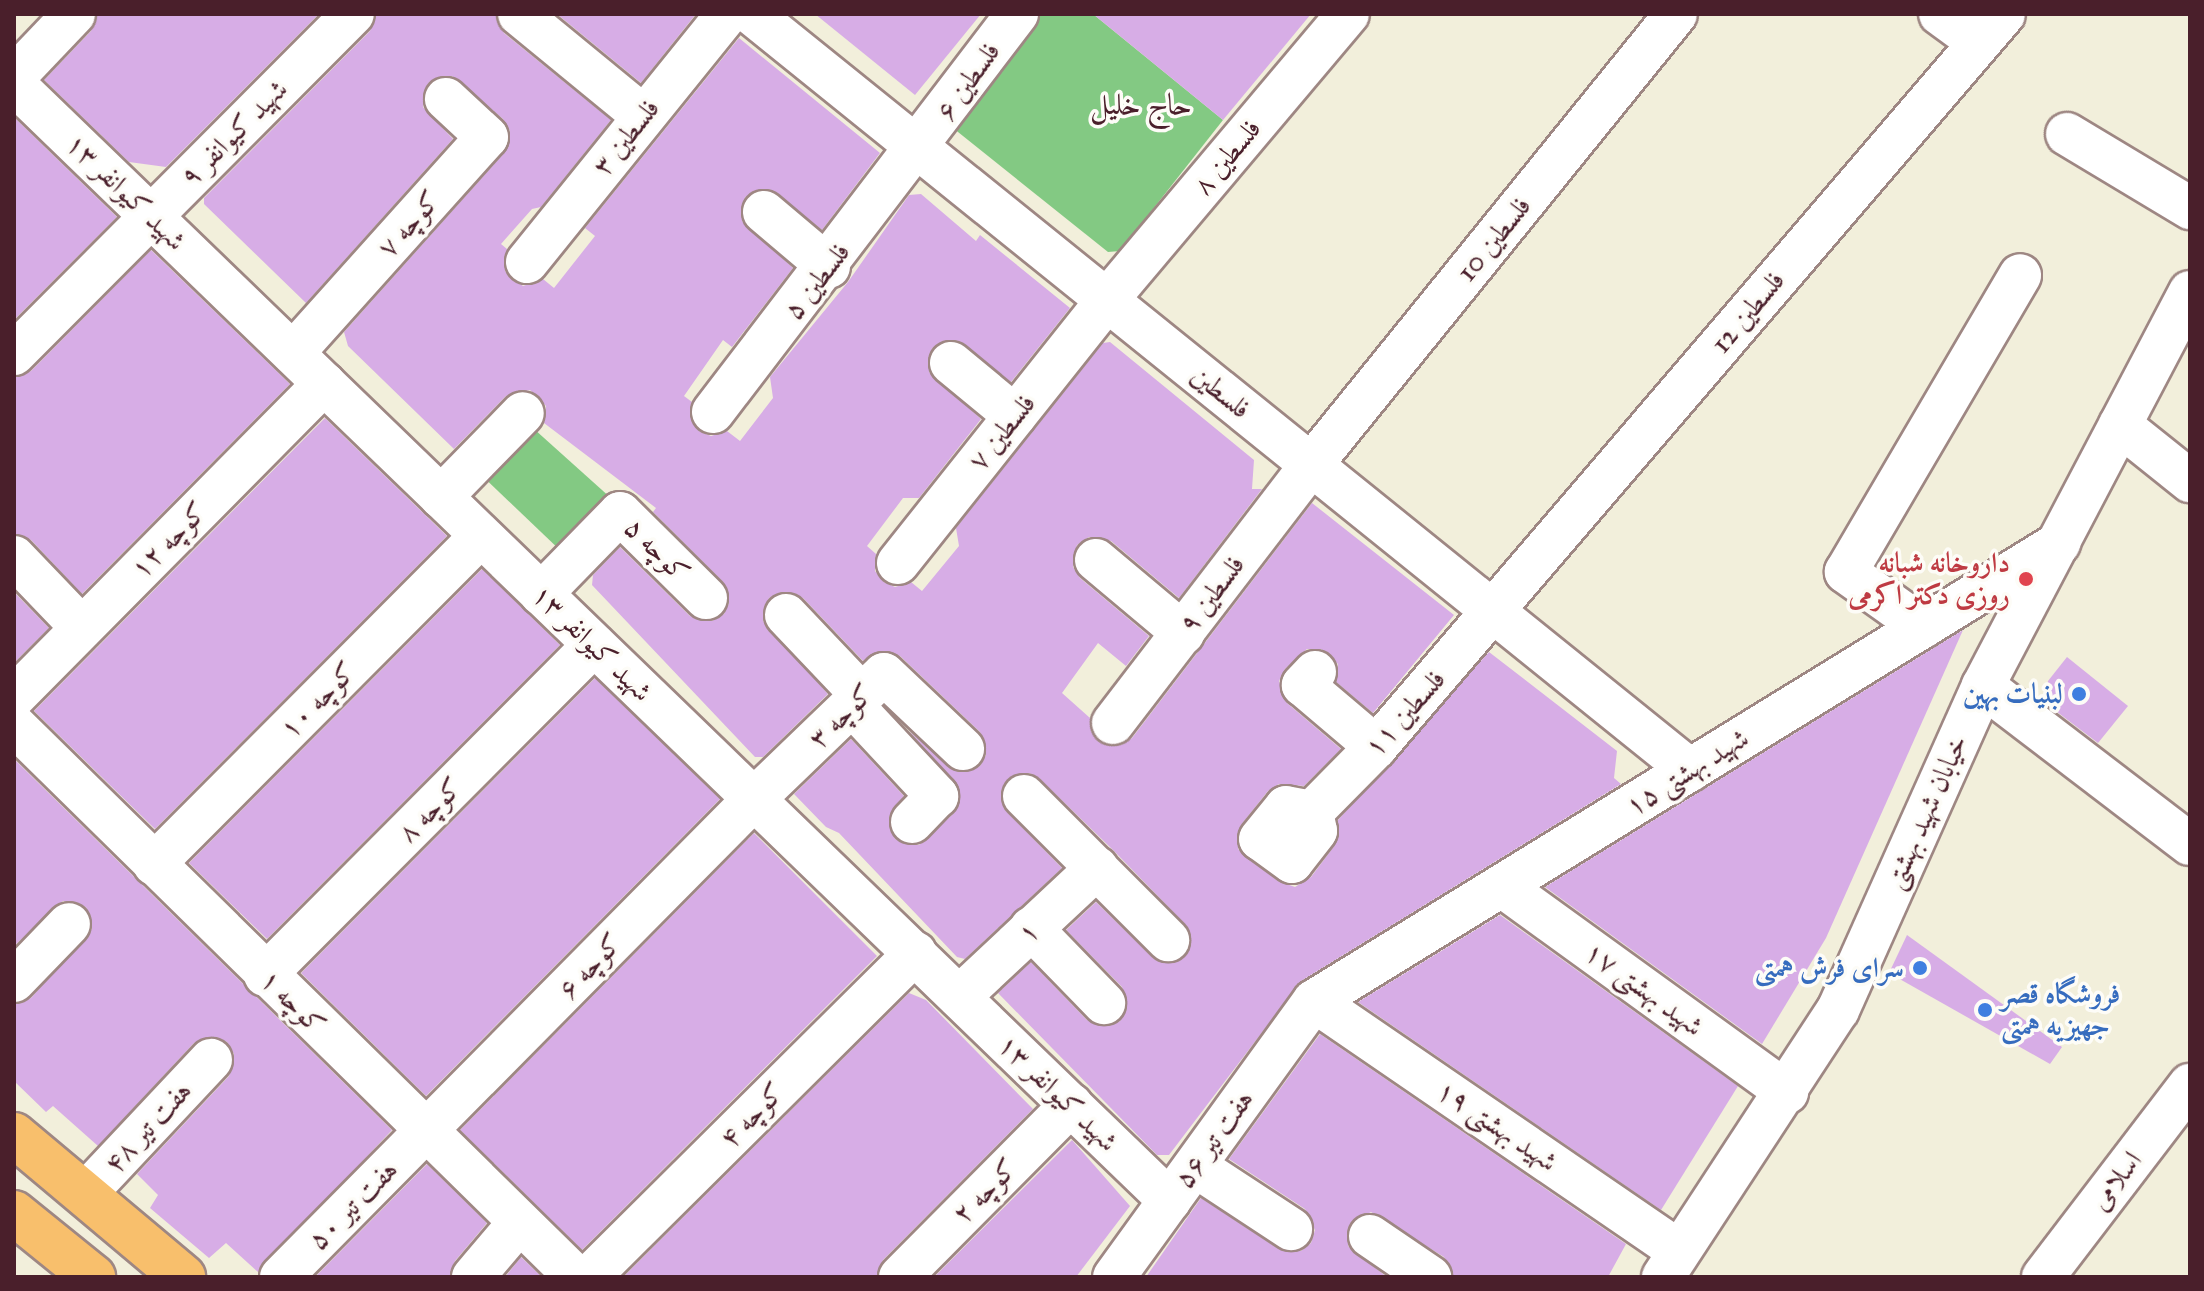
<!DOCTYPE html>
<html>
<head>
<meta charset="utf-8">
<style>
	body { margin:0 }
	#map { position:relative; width:2204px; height:1291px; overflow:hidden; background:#f2efdb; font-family:"IM FELL Great Primer",Amiri,serif }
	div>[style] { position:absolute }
	.green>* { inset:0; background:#83c983 }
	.building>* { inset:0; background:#d7ade6 }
	.roads { filter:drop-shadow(2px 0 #9e8783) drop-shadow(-2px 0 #9e8783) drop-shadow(0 2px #9e8783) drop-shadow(0 -2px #9e8783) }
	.minor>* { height:42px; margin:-21px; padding:0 21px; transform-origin:21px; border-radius:21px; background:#fff }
	.major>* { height:44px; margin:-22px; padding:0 22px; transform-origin:22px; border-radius:22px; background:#f8bf6c }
	.dots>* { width:22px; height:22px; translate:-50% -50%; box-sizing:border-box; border:4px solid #fdfcf7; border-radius:50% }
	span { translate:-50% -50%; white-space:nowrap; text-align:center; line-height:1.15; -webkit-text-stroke:7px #fdfcf7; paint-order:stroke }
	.street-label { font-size:28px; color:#4a1f2b }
	.health-label { font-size:28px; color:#be3a42; font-weight:700 }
	.right { translate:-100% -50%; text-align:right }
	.shop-label { font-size:28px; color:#366cbe; font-weight:700 }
	.left { translate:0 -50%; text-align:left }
	.neighbourhood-label { font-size:30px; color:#4a1f2b }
	.frame { position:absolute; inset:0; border:16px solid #4a1f2b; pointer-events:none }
</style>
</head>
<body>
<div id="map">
	<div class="green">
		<div style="clip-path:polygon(1032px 14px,1093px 14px,1223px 120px,1120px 251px,1108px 252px,953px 128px)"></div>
		<div style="clip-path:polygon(524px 420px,612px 499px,563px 553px,475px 469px)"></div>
	</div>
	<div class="building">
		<div style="clip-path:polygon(97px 14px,319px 14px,166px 167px,129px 162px,44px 80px,91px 31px)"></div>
		<div style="clip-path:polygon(376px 14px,496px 14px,504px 33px,611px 120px,541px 207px,532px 209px,501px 244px,507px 249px,505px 271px,523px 286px,543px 279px,554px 288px,595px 236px,585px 228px,739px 38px,880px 153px,822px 230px,769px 189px,745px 197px,742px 221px,793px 268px,732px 347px,723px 340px,684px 396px,692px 402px,691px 420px,699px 431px,711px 436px,727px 431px,740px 441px,773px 398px,770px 377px,848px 282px,909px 195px,921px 194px,976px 241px,980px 235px,1070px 308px,1011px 382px,956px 340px,932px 348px,929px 372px,981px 419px,919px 498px,903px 498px,867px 546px,876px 554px,875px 571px,884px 582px,895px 587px,911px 582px,922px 591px,959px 546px,956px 528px,1103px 343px,1110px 342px,1254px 460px,1252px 489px,1262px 489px,1179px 598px,1111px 541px,1089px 537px,1077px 545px,1073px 567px,1080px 578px,1149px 636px,1126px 666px,1098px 643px,1062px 693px,1090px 718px,1091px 731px,1099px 742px,1121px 745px,1132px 738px,1312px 503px,1454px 615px,1373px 713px,1336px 682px,1338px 664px,1321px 649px,1307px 649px,1285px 669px,1279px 681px,1287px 703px,1341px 749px,1304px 786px,1279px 784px,1268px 791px,1241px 825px,1238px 849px,1278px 881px,1295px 887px,1311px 877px,1335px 845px,1338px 820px,1489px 652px,1617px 751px,1614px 778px,1621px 784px,1301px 981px,1169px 1155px,1157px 1155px,998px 993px,1031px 962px,1087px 1020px,1109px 1026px,1120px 1021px,1127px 1009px,1122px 987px,1066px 930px,1096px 902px,1152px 957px,1173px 963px,1185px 956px,1191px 945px,1185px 924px,1114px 851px,1040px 779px,1029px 773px,1008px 779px,1001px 791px,1007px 812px,1062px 868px,965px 959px,957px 957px,839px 833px,826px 827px,794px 794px,851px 739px,904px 796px,889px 817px,895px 839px,919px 845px,954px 813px,960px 791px,909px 731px,958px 772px,980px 766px,986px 755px,980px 732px,900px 656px,879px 651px,863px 661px,803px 598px,781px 592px,769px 598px,763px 621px,828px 694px,763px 757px,755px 757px,592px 585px,593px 575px,620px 547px,690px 616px,712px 621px,724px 614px,729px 603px,723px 582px,653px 512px,656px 508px,544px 423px,546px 406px,530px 390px,506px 396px,454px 449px,348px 346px,344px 332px,505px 152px,510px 131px,503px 119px,452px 76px,429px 82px,423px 107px,453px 139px,306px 303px,204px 204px,204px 198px,370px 31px)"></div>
		<div style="clip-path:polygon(557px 14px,696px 14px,641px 83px)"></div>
		<div style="clip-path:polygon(815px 14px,981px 14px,915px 95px)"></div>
		<div style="clip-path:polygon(1093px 14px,1311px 14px,1223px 120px)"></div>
		<div style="clip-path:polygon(14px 117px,117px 217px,14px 320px)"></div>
		<div style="clip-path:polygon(151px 250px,290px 384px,82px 594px,31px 540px,14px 534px,14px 377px,31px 371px)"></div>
		<div style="clip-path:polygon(325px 418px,447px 536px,155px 829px,34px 711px)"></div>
		<div style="clip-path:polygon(482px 569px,560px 645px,267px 939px,189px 863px)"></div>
		<div style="clip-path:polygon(14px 592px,49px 628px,14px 663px)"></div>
		<div style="clip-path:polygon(1963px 630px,1826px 938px,1762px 1044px,1545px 887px)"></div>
		<div style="clip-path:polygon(2067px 657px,2128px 706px,2098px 743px,2044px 702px,2048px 681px)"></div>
		<div style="clip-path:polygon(595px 678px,720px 799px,426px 1096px,301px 973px)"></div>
		<div style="clip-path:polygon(14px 759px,392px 1130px,258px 1272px,226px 1243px,209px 1258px,150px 1208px,158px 1195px,137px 1174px,229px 1076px,234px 1054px,227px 1042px,216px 1037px,194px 1043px,98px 1146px,53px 1106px,46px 1112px,14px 1081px,14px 1004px,31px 998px,92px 929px,86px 907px,63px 901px,14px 946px)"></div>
		<div style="clip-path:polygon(754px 833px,877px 956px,582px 1250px,460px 1130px)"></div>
		<div style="clip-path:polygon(1500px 915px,1738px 1086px,1661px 1210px,1358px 1002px)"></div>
		<div style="clip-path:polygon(1907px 935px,2062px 1047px,2050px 1064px,1889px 973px)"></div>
		<div style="clip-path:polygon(909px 993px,926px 1000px,1033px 1109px,883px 1260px,877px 1277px,623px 1277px)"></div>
		<div style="clip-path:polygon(1320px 1034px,1626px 1244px,1608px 1277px,1454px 1277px,1444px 1257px,1371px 1212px,1351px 1222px,1348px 1246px,1387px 1277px,1146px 1277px,1201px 1198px,1279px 1249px,1301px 1251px,1311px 1243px,1315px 1230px,1305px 1209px,1229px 1159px)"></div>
		<div style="clip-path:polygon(1072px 1140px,1130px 1206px,1076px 1277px,934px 1277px)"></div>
		<div style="clip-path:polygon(427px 1164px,487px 1223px,455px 1261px,450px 1277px,315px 1277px)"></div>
		<div style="clip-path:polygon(521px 1257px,542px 1277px,505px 1277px)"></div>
	</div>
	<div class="roads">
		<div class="minor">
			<div style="left:519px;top:14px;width:159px;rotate:39.4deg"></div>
			<div style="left:752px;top:14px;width:1205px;rotate:38.87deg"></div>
			<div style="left:1940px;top:14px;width:46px;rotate:36.1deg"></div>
			<div style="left:14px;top:77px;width:87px;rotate:-46.4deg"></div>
			<div style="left:14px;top:84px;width:1607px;rotate:44.02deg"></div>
			<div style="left:2067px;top:134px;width:144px;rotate:31deg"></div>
			<div style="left:764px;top:212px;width:85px;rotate:40.2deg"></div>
			<div style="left:527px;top:262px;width:319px;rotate:-51.1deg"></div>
			<div style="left:293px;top:353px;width:290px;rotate:-48.1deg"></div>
			<div style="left:487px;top:137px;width:56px;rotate:-137.2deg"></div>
			<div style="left:14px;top:354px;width:480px;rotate:-45.1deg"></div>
			<div style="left:951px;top:363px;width:83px;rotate:39.6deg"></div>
			<div style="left:713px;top:412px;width:501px;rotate:-52.63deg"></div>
			<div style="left:2120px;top:425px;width:90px;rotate:38.7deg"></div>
			<div style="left:441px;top:497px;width:117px;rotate:-45.7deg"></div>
			<div style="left:14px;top:557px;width:98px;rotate:46.2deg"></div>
			<div style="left:1096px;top:560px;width:114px;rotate:40deg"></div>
			<div style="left:898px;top:563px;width:336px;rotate:-51.5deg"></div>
			<div style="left:1107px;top:300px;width:374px;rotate:-49.9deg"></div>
			<div style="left:541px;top:594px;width:113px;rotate:-45.7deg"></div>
			<div style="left:620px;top:513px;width:121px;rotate:44.7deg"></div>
			<div style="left:786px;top:615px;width:110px;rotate:46.5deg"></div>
			<div style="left:1923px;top:627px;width:95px;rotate:-144.5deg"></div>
			<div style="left:1846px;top:572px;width:344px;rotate:-59.6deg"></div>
			<div style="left:1315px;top:672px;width:18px;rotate:133deg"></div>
			<div style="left:1303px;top:685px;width:96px;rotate:40.3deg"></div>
			<div style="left:1983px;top:686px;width:260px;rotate:37.4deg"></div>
			<div style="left:14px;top:697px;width:441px;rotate:-45.3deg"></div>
			<div style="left:852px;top:705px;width:125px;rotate:47deg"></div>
			<div style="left:937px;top:796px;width:36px;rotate:134deg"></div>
			<div style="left:1113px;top:723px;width:325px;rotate:-52.5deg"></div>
			<div style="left:1311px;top:465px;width:580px;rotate:-51.02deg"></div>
			<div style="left:14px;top:725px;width:788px;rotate:44.49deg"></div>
			<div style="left:1024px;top:796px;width:204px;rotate:45deg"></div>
			<div style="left:1312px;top:812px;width:19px;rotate:78deg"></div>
			<div style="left:1316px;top:831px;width:39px;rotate:128deg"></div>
			<div style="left:1292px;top:862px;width:39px;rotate:-144deg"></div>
			<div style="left:1260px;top:839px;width:41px;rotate:-50.9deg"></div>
			<div style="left:1286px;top:807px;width:26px;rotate:11deg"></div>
			<div style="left:1312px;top:812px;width:91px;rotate:-45.4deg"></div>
			<div style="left:1376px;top:747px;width:965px;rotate:-49.41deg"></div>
			<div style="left:154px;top:864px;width:463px;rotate:-45.1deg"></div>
			<div style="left:1502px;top:886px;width:352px;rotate:35.9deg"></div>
			<div style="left:1031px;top:928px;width:105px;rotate:45.8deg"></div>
			<div style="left:265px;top:975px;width:466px;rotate:-45.1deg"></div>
			<div style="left:14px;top:981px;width:79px;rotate:-46deg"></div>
			<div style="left:959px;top:997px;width:189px;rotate:-43.1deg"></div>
			<div style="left:1314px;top:1001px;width:442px;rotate:34.4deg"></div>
			<div style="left:1195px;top:1166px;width:115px;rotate:33.3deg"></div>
			<div style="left:85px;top:1194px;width:184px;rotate:-46.8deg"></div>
			<div style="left:1370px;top:1236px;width:73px;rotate:34.3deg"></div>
			<div style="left:281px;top:1277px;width:672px;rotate:-45.3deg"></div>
			<div style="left:754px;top:799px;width:180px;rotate:-43.9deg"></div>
			<div style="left:884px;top:674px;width:109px;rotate:43.5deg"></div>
			<div style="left:473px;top:1277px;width:71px;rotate:-49.6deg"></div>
			<div style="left:589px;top:1277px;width:460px;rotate:-44.8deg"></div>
			<div style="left:900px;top:1277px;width:243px;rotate:-45.2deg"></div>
			<div style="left:1114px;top:1277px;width:341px;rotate:-54.1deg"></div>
			<div style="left:1314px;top:1001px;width:875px;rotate:-31.58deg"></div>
			<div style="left:1663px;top:1277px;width:319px;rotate:-56.8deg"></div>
			<div style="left:1838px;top:1010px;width:355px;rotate:-65.9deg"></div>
			<div style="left:1983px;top:686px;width:445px;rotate:-62.3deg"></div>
			<div style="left:2043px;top:1277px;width:242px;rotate:-52.6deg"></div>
		</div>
		<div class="major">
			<div style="left:14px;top:1135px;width:221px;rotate:40deg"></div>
			<div style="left:14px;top:1213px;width:102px;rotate:39deg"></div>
		</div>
	</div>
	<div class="dots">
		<div style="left:2026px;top:579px;background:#e0444e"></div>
		<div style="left:2079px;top:694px;background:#3f7fe0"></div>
		<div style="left:1920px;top:968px;background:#3f7fe0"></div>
		<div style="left:1985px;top:1010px;background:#3f7fe0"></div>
	</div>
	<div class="street-label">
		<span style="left:968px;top:81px;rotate:-54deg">فلسطین ۶</span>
		<span style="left:234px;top:133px;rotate:-45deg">شهید کیوانفر ۹</span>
		<span style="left:626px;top:137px;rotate:-51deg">فلسطین ۳</span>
		<span style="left:1227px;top:157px;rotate:-50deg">فلسطین ۸</span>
		<span style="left:126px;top:192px;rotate:44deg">شهید کیوانفر ۱۳</span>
		<span style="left:409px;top:224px;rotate:-48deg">کوچه ۷</span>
		<span style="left:1494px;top:239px;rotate:-51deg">فلسطین 10</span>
		<span style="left:817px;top:281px;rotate:-52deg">فلسطین ۵</span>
		<span style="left:1748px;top:312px;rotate:-50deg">فلسطین 12</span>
		<span style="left:1221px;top:392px;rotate:39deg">فلسطین</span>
		<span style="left:1002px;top:432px;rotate:-51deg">فلسطین ۷</span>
		<span style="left:169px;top:540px;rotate:-45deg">کوچه ۱۲</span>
		<span style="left:657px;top:550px;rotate:45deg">کوچه ۵</span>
		<span style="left:1212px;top:594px;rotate:-53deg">فلسطین ۹</span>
		<span style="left:592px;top:643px;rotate:44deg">شهید کیوانفر ۱۳</span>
		<span style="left:318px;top:700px;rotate:-45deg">کوچه ۱۰</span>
		<span style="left:1405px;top:713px;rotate:-48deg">فلسطین ۱۱</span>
		<span style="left:841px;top:716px;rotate:-44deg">کوچه ۳</span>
		<span style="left:1687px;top:772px;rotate:-32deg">شهید بهشتی ۱۵</span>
		<span style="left:430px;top:810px;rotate:-45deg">کوچه ۸</span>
		<span style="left:1926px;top:812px;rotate:-66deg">خیابان شهید بهشتی</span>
		<span style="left:1028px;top:932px;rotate:-43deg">۱</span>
		<span style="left:590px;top:966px;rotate:-46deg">کوچه ۶</span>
		<span style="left:1644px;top:989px;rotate:36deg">شهید بهشتی ۱۷</span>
		<span style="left:293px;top:1002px;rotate:45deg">کوچه ۱</span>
		<span style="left:1058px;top:1093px;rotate:44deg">شهید کیوانفر ۱۳</span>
		<span style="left:752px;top:1115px;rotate:-45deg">کوچه ۴</span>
		<span style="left:1497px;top:1126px;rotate:34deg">شهید بهشتی ۱۹</span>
		<span style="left:148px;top:1127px;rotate:-47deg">هفت تیر ۴۸</span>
		<span style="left:1214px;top:1139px;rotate:-54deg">هفت تیر ۵۶</span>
		<span style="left:2116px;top:1181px;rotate:-53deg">اسلامی</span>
		<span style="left:985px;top:1191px;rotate:-45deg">کوچه ۲</span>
		<span style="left:353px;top:1205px;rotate:-45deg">هفت تیر ۵۰</span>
	</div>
	<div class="health-label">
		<span class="right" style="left:2010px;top:579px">داروخانه شبانه<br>روزی دکتر اکرمی</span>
	</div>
	<div class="shop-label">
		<span class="right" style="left:2063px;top:694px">لبنیات بهین</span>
		<span class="right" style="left:1904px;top:968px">سرای فرش همتی</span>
		<span class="left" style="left:2001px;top:1010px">فروشگاه قصر<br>جهیزیه همتی</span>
	</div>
	<div class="neighbourhood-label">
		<span style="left:1141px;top:104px">حاج خلیل</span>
	</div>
	<div class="frame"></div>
</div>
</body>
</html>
